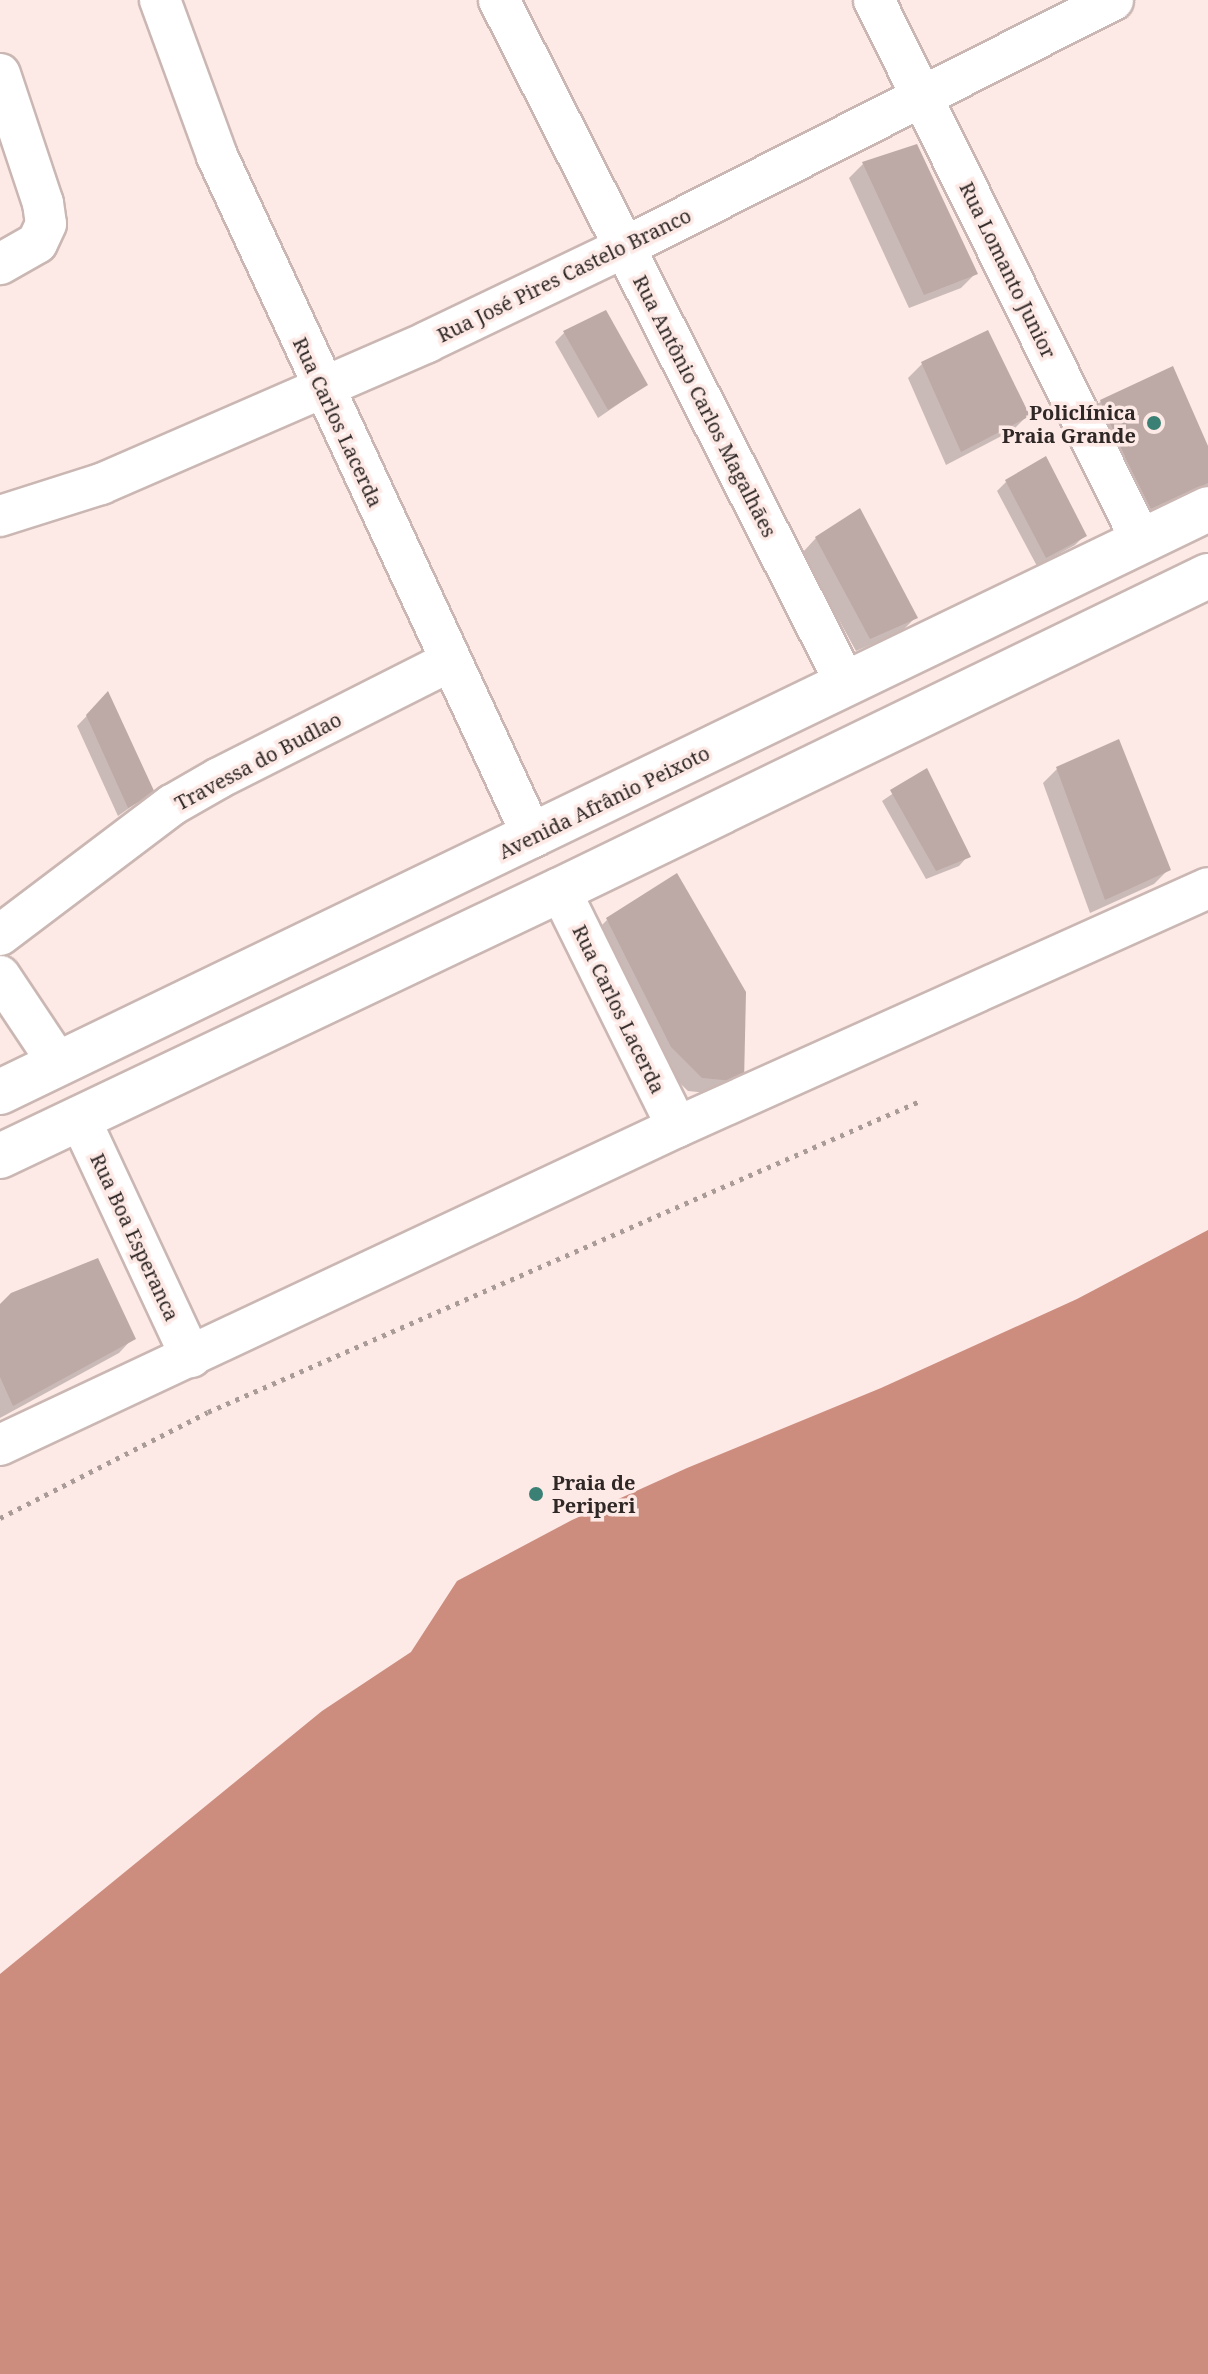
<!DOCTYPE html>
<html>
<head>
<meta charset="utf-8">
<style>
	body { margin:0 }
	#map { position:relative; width:1208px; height:2374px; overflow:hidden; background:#fde9e5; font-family:"Noto Serif",serif }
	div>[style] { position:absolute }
	.water>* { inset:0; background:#cc8d7f }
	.shadow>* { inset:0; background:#0003 }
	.building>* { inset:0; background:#bdaaa6 }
	.path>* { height:5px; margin-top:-2.5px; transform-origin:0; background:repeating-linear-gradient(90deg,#a99b97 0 4px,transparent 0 10px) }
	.roads { filter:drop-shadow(2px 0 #cab7b3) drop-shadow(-2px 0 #cab7b3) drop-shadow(0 2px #cab7b3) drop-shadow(0 -2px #cab7b3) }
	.street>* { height:40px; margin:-20px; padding:0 20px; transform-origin:20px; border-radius:20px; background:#fff }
	.primary>* { height:44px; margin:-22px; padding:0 22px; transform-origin:22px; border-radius:22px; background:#fff }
	.dots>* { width:22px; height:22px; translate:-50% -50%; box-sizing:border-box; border:4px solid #fde9e5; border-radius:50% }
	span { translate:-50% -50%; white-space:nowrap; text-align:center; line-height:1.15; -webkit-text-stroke:7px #fde9e5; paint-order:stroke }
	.street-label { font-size:20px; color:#2f2826 }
	.poi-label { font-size:20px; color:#2f2826; font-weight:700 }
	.right { translate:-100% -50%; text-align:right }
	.left { translate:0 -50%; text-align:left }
</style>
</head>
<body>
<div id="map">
	<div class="water">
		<div style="clip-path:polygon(1208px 1230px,1208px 2374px,0 2374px,0 1974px,322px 1711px,411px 1652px,457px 1581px,572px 1520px,687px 1468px,881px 1388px,1077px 1299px)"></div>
	</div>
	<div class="shadow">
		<div style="clip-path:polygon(863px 164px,975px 274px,961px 288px,909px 308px,849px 178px)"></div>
		<div style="clip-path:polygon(605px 313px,646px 385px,598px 418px,555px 342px,564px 333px)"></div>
		<div style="clip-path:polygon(922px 364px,1028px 415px,1013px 430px,946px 465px,908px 378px)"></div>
		<div style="clip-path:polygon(1101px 401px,1208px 451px,1208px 488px,1134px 523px,1087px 416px)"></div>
		<div style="clip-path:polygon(1006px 482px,1084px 536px,1075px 545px,1037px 566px,997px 491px)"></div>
		<div style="clip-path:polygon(816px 538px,915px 618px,901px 632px,856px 651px,802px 553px)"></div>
		<div style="clip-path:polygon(107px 695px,152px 792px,118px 816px,77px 726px)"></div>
		<div style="clip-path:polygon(1058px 768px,1169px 869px,1154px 884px,1090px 913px,1043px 783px)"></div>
		<div style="clip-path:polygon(926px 771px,968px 856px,959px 866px,926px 879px,882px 801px)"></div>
		<div style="clip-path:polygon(607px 920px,742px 1081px,728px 1095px,688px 1091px,657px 1061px,593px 934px)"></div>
		<div style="clip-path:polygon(0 1306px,133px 1338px,119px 1353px,0 1418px)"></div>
	</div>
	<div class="building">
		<div style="clip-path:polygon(917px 144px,978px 274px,924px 295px,862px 162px)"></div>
		<div style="clip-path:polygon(606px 310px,648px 385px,608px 410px,563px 331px)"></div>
		<div style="clip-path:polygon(988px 330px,1030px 416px,961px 452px,921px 362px)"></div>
		<div style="clip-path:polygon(1173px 366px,1208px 446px,1208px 483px,1148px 510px,1100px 400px)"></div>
		<div style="clip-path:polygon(1046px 456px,1087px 536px,1046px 558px,1005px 480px)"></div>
		<div style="clip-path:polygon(860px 508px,918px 618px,870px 639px,815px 537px)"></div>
		<div style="clip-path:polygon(108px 691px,155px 793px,128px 808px,86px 715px)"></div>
		<div style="clip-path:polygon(1119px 739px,1171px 870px,1105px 900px,1056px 767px)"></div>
		<div style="clip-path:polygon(927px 768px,971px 857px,936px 871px,890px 790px)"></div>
		<div style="clip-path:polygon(677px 873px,746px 992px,744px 1082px,702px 1078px,671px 1047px,606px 918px)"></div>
		<div style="clip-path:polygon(98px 1258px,136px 1339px,13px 1406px,0 1377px,0 1304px,11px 1293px)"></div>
	</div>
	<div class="path">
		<div style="left:0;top:1518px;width:233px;rotate:-27deg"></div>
		<div style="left:208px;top:1412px;width:777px;rotate:-23.6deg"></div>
	</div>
	<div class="roads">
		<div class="street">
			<div style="left:160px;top:0;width:166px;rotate:69.9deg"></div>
			<div style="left:217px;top:156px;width:751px;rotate:65.11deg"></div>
			<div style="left:499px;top:0;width:767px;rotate:63.1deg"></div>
			<div style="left:874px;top:0;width:605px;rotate:63.69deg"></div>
			<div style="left:0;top:74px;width:136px;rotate:71.6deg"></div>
			<div style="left:43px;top:203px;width:21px;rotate:82deg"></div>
			<div style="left:46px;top:224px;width:21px;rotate:115deg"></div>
			<div style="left:37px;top:243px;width:43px;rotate:150.4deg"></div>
			<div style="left:0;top:516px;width:106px;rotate:-17.6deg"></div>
			<div style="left:101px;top:484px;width:356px;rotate:-23.5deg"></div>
			<div style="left:427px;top:342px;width:220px;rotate:-25.6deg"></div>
			<div style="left:625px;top:247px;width:547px;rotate:-26.85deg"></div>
			<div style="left:560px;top:890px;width:264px;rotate:63.7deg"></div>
			<div style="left:0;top:935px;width:216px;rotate:-37.1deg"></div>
			<div style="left:172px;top:805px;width:54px;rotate:-29.9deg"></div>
			<div style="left:219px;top:778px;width:258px;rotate:-26.8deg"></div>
			<div style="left:0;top:976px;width:105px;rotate:56.3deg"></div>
			<div style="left:79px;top:1117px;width:265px;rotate:65deg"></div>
			<div style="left:0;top:1445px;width:748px;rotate:-25.16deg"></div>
			<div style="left:677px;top:1127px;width:582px;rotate:-24.23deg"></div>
		</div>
		<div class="primary">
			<div style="left:0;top:1092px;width:1341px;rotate:-25.76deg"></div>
			<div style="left:0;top:1156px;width:620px;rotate:-25.41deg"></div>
			<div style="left:560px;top:890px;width:720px;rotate:-25.85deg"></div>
		</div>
	</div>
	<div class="dots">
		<div style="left:1154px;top:423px;background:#3b8075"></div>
		<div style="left:536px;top:1494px;background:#3b8075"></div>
	</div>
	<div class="street-label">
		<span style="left:1008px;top:270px;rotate:64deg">Rua Lomanto Junior</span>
		<span style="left:564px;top:275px;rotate:-26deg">Rua José Pires Castelo Branco</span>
		<span style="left:705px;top:406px;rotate:63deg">Rua Antônio Carlos Magalhães</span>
		<span style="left:338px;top:422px;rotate:65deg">Rua Carlos Lacerda</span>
		<span style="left:258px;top:761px;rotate:-28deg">Travessa do Budlao</span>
		<span style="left:604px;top:802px;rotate:-26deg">Avenida Afrânio Peixoto</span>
		<span style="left:619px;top:1009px;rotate:64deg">Rua Carlos Lacerda</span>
		<span style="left:135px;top:1237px;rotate:65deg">Rua Boa Esperanca</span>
	</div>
	<div class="poi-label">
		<span class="right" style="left:1136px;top:424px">Policlínica<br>Praia Grande</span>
		<span class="left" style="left:552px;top:1494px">Praia de<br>Periperi</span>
	</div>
</div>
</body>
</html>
